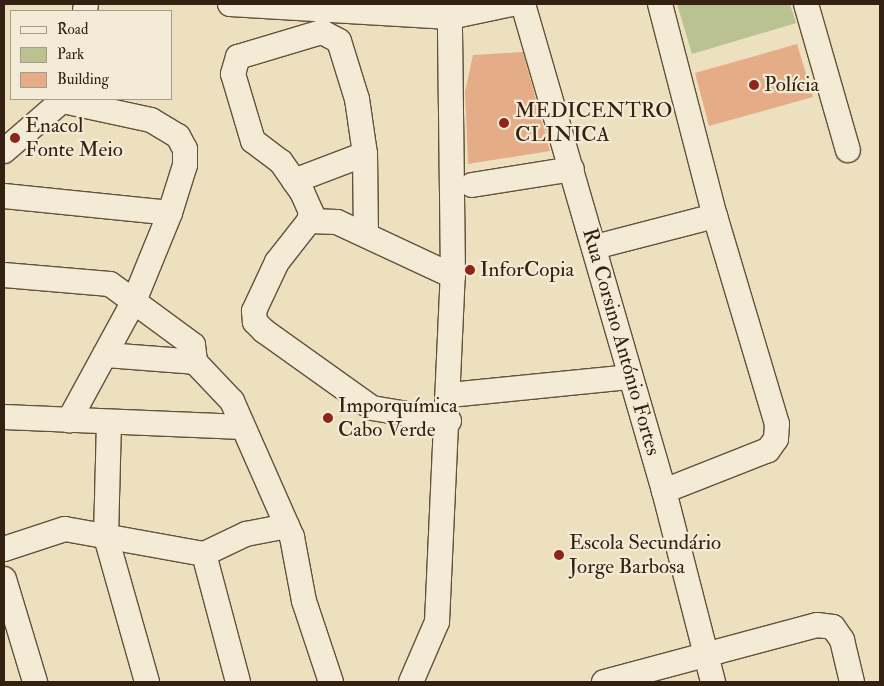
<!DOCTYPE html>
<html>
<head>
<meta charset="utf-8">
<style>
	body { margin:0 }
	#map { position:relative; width:884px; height:686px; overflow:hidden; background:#ede0bf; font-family:"IM FELL Double Pica",serif }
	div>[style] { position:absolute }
	.green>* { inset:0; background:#bac291 }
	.building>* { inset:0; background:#e4ad87 }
	.roads { filter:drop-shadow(1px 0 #63513c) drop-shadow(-1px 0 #63513c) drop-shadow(0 1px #63513c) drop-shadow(0 -1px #63513c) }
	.minor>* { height:24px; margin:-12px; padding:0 12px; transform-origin:12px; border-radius:12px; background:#f3ebd5 }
	.dots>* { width:14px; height:14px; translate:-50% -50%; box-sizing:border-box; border:2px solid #f3ebd5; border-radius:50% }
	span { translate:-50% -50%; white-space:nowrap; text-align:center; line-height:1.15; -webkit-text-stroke:4.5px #f3ebd5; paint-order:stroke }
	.poi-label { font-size:21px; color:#352111 }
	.left { translate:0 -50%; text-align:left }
	.street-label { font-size:21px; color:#352111 }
	.frame { position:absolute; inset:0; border:5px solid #352111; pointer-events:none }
	.legend { position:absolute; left:10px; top:10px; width:162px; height:90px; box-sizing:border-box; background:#f3ebd5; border:1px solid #a79a87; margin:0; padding:6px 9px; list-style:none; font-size:15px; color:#352111 }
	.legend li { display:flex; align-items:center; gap:10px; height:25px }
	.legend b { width:25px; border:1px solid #a79a87 }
</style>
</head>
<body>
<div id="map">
	<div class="green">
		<div style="clip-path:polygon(677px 4px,790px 4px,796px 23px,692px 54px)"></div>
	</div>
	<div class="building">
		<div style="clip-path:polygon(797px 44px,813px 97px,709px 126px,695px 73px)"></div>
		<div style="clip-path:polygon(523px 52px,550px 151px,468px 164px,465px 92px,473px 55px)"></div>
	</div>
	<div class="roads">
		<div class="minor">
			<div style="left:230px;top:4px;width:220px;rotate:3.4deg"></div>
			<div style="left:450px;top:17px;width:63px;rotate:-11.8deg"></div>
			<div style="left:523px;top:4px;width:507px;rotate:73.85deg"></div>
			<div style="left:664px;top:491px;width:197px;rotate:75.6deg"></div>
			<div style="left:660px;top:4px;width:219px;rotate:75.5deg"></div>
			<div style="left:715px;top:216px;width:217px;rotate:73.4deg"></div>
			<div style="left:777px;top:424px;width:15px;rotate:94deg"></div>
			<div style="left:776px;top:439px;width:14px;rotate:126deg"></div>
			<div style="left:768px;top:450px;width:112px;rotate:158.5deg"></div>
			<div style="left:806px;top:4px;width:152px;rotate:74deg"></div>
			<div style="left:85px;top:11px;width:7px;rotate:-82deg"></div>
			<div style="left:63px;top:101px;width:90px;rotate:12.2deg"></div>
			<div style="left:151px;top:120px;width:31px;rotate:31deg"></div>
			<div style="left:178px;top:136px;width:15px;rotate:62deg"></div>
			<div style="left:185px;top:149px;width:16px;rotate:90deg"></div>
			<div style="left:185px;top:165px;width:50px;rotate:107.4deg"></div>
			<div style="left:170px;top:213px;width:95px;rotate:112.2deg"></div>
			<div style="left:134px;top:301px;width:136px;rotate:118.6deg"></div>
			<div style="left:4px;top:151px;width:79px;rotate:-40.9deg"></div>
			<div style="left:294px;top:181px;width:76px;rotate:-20.8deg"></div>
			<div style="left:472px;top:185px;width:101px;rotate:-9.1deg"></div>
			<div style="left:4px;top:196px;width:167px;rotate:5.8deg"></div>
			<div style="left:309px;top:221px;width:9px;rotate:-77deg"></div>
			<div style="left:311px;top:212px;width:22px;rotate:-114deg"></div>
			<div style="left:302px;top:192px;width:37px;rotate:-125deg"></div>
			<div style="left:281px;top:162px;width:35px;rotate:-143deg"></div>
			<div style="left:253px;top:141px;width:70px;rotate:-106.6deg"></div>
			<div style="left:233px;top:74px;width:18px;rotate:-74deg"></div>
			<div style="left:238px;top:57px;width:88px;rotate:-16.6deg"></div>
			<div style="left:322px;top:32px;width:19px;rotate:28deg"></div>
			<div style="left:339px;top:41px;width:61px;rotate:72.8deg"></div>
			<div style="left:357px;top:99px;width:56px;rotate:81.7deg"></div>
			<div style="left:365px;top:154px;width:79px;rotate:89.3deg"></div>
			<div style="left:595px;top:247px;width:124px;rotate:-14.5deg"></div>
			<div style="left:4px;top:275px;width:106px;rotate:4.9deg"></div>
			<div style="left:110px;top:284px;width:103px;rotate:36.3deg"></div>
			<div style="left:193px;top:345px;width:17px;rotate:83deg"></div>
			<div style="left:195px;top:362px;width:54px;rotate:46.5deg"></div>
			<div style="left:232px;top:401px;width:149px;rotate:66.2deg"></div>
			<div style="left:292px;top:537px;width:65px;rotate:79.4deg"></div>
			<div style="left:304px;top:601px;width:85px;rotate:71.6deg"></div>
			<div style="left:105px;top:355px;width:90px;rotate:4.4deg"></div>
			<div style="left:449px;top:395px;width:181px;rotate:-5.7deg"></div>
			<div style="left:4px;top:417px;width:239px;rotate:2.4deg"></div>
			<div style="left:449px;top:421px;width:78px;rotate:-170.4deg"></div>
			<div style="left:372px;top:408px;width:133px;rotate:-144.5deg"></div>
			<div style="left:264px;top:331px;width:13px;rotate:-135deg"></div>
			<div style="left:255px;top:322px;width:11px;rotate:-95deg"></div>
			<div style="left:254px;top:311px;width:54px;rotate:-64.9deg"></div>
			<div style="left:277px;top:262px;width:52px;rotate:-52deg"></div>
			<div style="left:309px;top:221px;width:28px;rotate:2deg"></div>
			<div style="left:337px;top:222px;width:128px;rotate:25deg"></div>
			<div style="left:109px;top:422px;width:115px;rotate:91.5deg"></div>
			<div style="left:106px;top:537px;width:151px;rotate:74.2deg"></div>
			<div style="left:4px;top:549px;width:64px;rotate:-18.2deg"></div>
			<div style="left:65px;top:529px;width:141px;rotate:10.2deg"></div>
			<div style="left:204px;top:554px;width:132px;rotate:75.1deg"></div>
			<div style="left:204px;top:554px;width:47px;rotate:-25.5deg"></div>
			<div style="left:246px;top:534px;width:42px;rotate:-11deg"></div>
			<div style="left:4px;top:579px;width:108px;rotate:73.2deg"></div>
			<div style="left:411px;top:682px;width:65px;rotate:-66.6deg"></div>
			<div style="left:437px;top:622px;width:346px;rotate:-87.4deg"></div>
			<div style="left:453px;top:276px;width:259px;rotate:-90.7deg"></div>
			<div style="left:604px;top:682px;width:220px;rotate:-15deg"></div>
			<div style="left:817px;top:625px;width:16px;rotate:7deg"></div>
			<div style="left:833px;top:627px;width:16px;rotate:55deg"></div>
			<div style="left:842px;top:640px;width:43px;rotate:76.6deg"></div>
		</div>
	</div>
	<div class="dots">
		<div style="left:754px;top:85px;background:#8f2418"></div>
		<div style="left:504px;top:123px;background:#8f2418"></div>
		<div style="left:15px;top:138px;background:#8f2418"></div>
		<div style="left:470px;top:270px;background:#8f2418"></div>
		<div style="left:328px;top:418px;background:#8f2418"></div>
		<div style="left:559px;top:555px;background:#8f2418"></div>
	</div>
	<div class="poi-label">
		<span class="left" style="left:764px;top:85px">Polícia</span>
		<span class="left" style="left:515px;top:123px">MEDICENTRO<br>CLINICA</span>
		<span class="left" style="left:25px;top:138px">Enacol<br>Fonte Meio</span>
		<span class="left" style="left:480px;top:270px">InforCopia</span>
		<span class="left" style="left:338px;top:418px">Imporquímica<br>Cabo Verde</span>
		<span class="left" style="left:569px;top:555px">Escola Secundário<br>Jorge Barbosa</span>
	</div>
	<div class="street-label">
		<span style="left:621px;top:342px;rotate:74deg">Rua Corsino António Fortes</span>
	</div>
	<div class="frame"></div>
	<ul class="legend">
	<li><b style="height:6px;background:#f3ebd5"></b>Road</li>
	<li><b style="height:14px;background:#bac291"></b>Park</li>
	<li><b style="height:14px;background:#e4ad87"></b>Building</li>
	</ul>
</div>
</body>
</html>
